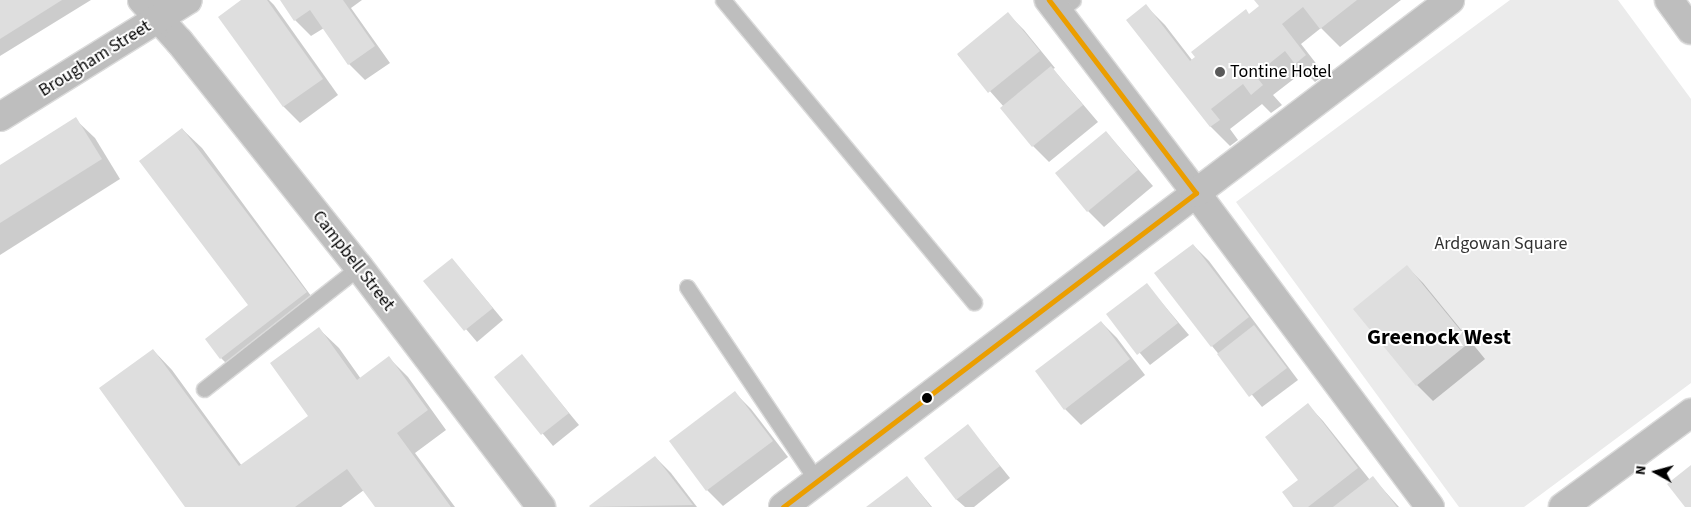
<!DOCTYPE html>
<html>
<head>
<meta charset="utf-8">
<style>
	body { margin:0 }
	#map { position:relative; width:1691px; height:507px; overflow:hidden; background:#fff; font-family:"Source Sans 3",sans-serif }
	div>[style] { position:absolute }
	.green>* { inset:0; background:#ebebeb }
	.shadow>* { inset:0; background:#0003 }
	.building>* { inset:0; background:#dedede }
	.roads { filter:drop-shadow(1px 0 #dbdbdb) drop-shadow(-1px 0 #dbdbdb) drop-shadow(0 1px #dbdbdb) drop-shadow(0 -1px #dbdbdb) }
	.service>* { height:15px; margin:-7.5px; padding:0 7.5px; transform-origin:7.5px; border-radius:7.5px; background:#bebebe }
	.minor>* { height:28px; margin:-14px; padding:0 14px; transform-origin:14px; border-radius:14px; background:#bebebe }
	.tertiary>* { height:28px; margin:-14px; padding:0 14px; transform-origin:14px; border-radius:14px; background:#bebebe }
	.primary>* { height:28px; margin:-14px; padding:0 14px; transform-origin:14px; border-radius:14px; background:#bebebe }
	.bus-1>* { height:5px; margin:-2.5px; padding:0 2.5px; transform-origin:2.5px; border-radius:2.5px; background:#eb9e00 }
	.dots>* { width:14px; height:14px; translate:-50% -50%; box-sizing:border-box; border:2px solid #fff; border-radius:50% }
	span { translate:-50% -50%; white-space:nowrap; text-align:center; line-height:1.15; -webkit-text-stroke:4px #fff; paint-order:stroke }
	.street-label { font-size:18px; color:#000 }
	.poi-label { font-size:18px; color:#000 }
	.left { translate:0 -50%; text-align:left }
	.park-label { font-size:18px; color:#313131 }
	.district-label { font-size:22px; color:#000; font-weight:700 }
	.north { position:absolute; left:1631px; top:447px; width:50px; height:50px; -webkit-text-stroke:4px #fff; paint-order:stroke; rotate:277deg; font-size:14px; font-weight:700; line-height:20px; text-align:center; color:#000 }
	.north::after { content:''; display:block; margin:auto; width:18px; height:22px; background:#000; clip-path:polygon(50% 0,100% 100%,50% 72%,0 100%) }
</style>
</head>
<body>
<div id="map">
	<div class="green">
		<div style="clip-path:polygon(1510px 0,1618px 0,1691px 99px,1691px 383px,1524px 507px,1459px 507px,1236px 202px)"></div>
	</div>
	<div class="shadow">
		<div style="clip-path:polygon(0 0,91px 0,0 56px)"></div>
		<div style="clip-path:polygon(243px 0,269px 0,274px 5px,338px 95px,300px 123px,284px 107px,220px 17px)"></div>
		<div style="clip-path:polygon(281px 0,362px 0,351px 8px,390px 63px,365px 80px,349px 64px,324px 28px,311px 36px,295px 20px)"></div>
		<div style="clip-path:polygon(1256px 0,1401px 0,1340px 47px,1321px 28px,1301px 44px,1325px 75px,1315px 82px,1304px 71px,1273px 95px,1282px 105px,1271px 113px,1262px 104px,1230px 129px,1238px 140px,1230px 146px,1211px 127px,1128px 20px,1146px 6px,1165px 25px,1192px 60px,1261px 6px)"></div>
		<div style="clip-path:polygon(1008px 14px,1024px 30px,1055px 68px,1053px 69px,1098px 122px,1049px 162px,1033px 146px,1002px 108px,1004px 107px,958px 55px)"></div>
		<div style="clip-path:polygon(75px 119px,95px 138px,120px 179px,0 255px,0 166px)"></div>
		<div style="clip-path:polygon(182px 129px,202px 148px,317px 304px,232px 369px,221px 358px,250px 306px)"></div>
		<div style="clip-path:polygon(1106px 132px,1153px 186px,1104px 227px,1088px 211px)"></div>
		<div style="clip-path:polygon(1193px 245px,1209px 261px,1298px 380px,1262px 407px,1212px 346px)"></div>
		<div style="clip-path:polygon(452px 259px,503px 320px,477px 342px,425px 281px)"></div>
		<div style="clip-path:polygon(1407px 267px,1423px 283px,1485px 359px,1433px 401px,1417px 385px)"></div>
		<div style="clip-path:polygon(1147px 285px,1189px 335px,1150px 365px,1108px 315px)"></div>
		<div style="clip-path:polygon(1101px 322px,1117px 338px,1145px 375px,1081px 425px,1065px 409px)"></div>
		<div style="clip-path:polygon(319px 329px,339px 348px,361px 379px,389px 358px,408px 377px,446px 430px,415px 453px,455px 507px,376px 507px,364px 490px,341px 507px,187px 507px,153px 350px,172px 370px,242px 466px,310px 416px)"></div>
		<div style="clip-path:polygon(522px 356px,579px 425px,553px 446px,496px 377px)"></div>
		<div style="clip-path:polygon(735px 393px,751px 409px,788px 457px,723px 506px,707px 490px,671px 442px)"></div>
		<div style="clip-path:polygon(1308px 405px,1323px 421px,1370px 480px,1373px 478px,1399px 507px,1295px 507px)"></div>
		<div style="clip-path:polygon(968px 426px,1010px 478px,974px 507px,965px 507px,957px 500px,925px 458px)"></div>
		<div style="clip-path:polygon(655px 457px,671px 473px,697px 507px,591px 507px)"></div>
		<div style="clip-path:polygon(907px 477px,932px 507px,868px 507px)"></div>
	</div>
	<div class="building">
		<div style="clip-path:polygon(0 0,62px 0,0 39px)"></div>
		<div style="clip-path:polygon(241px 0,267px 0,323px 79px,283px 107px,218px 17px)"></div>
		<div style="clip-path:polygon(280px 0,343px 0,375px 46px,348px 65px,310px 10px,294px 21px)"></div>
		<div style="clip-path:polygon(1254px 0,1357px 0,1320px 29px,1303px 7px,1282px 24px,1306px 55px,1295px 64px,1285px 51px,1255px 75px,1263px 85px,1251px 95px,1243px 84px,1211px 109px,1220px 120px,1210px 127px,1126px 20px,1146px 4px,1190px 61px,1195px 57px,1191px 52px,1246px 9px,1249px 14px,1259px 6px)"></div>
		<div style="clip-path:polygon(1008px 12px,1040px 51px,988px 93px,957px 54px)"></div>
		<div style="clip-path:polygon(1051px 66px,1083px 105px,1032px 147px,1000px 108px)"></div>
		<div style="clip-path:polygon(76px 117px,102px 159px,0 223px,0 165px)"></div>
		<div style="clip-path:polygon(182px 128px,307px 292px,220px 359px,205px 339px,248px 305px,139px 161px)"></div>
		<div style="clip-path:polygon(1106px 131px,1138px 170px,1087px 212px,1055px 173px)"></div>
		<div style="clip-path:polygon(1193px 244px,1249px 317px,1211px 347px,1154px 273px)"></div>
		<div style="clip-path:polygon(452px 258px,493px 308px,464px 331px,423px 281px)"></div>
		<div style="clip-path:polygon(1407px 265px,1470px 342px,1416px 386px,1353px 309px)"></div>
		<div style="clip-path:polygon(1147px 283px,1178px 323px,1137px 355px,1106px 314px)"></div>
		<div style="clip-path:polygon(1101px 321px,1130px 359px,1064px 410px,1035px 371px)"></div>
		<div style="clip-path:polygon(1254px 325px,1287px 368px,1249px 397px,1217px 354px)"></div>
		<div style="clip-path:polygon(319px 327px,357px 380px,389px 356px,428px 410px,397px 433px,451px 507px,375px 507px,347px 469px,295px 507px,185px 507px,99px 388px,153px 349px,239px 466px,308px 416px,270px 363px)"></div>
		<div style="clip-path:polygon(522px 354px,569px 413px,541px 435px,494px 377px)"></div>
		<div style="clip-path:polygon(735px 391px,773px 441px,706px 491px,669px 441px)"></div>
		<div style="clip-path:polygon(1308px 403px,1358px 468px,1308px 507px,1293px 507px,1282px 492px,1298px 480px,1265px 437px)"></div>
		<div style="clip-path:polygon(968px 424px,1000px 466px,956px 500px,924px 458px)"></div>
		<div style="clip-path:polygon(655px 456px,693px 505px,590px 507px,589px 506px)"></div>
		<div style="clip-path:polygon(1691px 465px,1691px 507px,1685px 507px,1667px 484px)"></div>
		<div style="clip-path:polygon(907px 476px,931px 507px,866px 507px)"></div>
		<div style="clip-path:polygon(1373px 476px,1397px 507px,1333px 507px)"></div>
	</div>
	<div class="roads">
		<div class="service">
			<div style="left:723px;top:0;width:393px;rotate:50.3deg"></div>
			<div style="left:1058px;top:12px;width:19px;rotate:-39deg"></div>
			<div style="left:687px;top:287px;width:234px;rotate:56.2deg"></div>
			<div style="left:204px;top:389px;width:197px;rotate:-38.2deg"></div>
		</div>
		<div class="minor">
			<div style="left:1669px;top:0;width:37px;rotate:54deg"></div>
			<div style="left:159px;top:19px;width:30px;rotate:48deg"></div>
			<div style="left:179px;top:41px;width:289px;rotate:51.5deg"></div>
			<div style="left:359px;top:267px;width:301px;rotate:52.8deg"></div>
			<div style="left:783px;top:507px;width:519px;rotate:-37.25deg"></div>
			<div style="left:1196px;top:193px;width:243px;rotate:-127.3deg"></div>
			<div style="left:1430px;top:507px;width:392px;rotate:-126.7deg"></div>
			<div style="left:1196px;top:193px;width:319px;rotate:-37.2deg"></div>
			<div style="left:1563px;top:507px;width:159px;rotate:-36.3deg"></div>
		</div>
		<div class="tertiary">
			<div style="left:142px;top:0;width:25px;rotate:48deg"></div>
		</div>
		<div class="primary">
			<div style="left:0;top:117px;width:221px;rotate:-31.9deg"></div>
		</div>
	</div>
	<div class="bus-1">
		<div style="left:783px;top:507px;width:519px;rotate:-37.25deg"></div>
		<div style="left:1196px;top:193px;width:243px;rotate:-127.3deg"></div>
	</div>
	<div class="dots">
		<div style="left:1220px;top:72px;background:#595959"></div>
		<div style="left:927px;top:398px;background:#000"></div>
	</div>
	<div class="street-label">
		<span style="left:95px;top:59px;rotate:-32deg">Brougham Street</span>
		<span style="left:353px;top:261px;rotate:52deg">Campbell Street</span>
	</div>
	<div class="poi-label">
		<span class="left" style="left:1230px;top:72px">Tontine Hotel</span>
	</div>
	<div class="park-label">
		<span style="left:1501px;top:244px">Ardgowan Square</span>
	</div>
	<div class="district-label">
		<span style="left:1439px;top:338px">Greenock West</span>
	</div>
	<div class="north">N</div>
</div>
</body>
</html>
